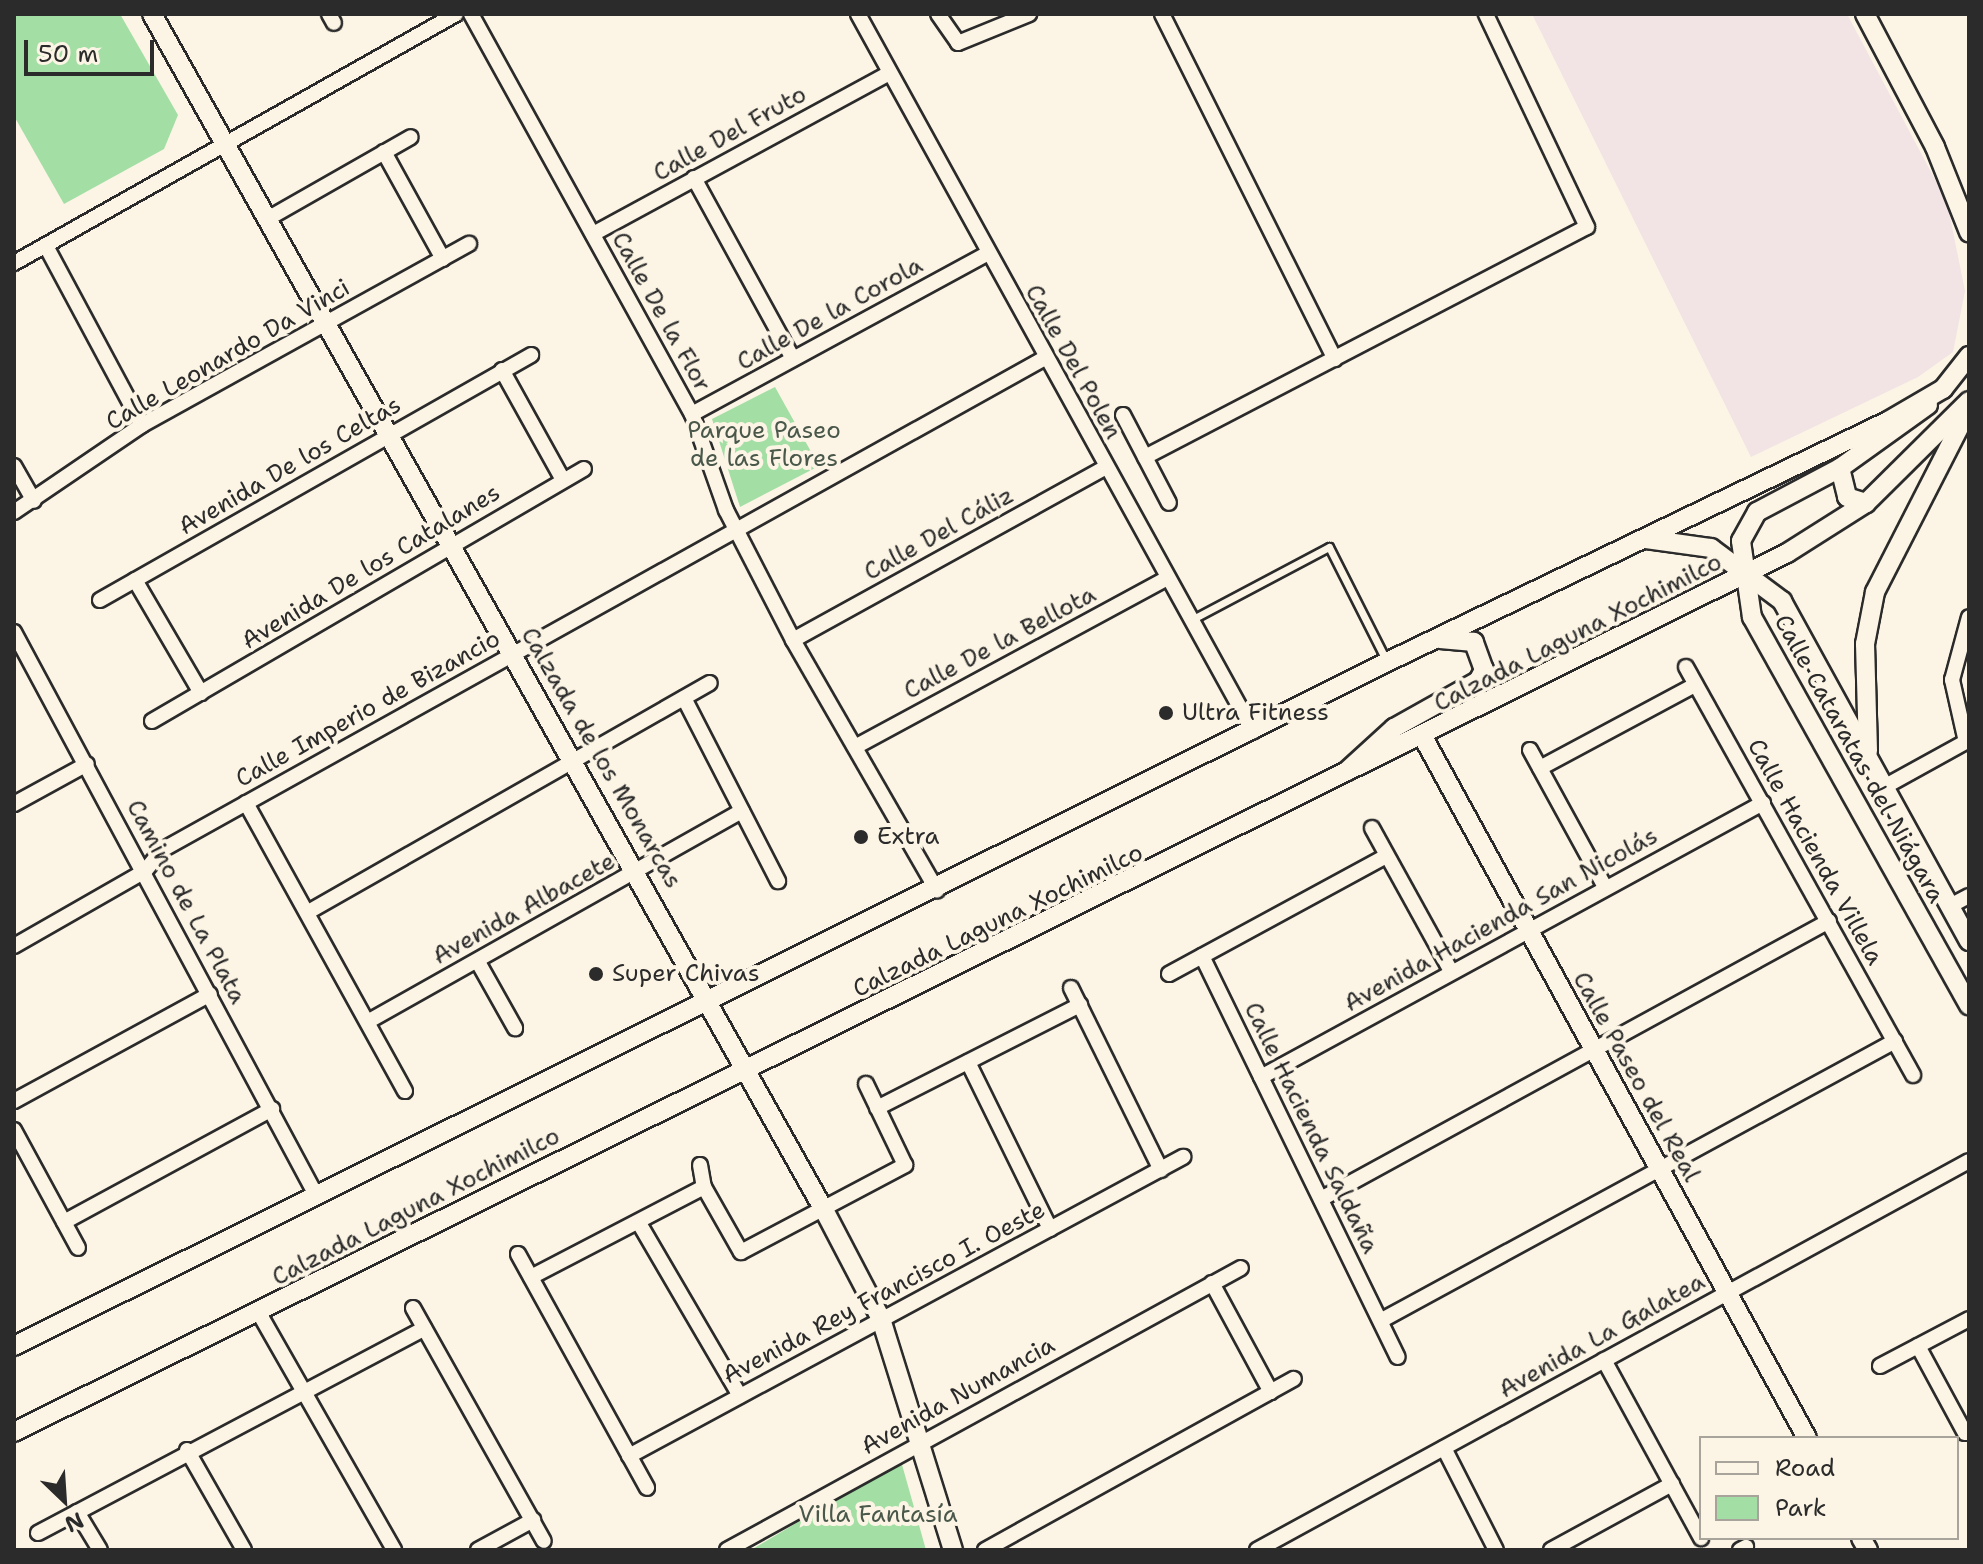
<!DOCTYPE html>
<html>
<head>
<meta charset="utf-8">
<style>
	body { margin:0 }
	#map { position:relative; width:1983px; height:1564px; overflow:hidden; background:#fcf5e5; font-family:"Shantell Sans",sans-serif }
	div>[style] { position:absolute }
	.built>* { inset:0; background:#f2e3e4 }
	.green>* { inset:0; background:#a3dea5 }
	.roads { filter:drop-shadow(2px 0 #2b2b2b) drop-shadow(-2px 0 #2b2b2b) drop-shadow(0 2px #2b2b2b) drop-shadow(0 -2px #2b2b2b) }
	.lane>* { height:7px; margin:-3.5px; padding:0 3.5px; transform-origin:3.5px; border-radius:3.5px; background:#fcf5e5 }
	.street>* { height:14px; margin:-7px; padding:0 7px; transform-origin:7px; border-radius:7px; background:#fcf5e5 }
	.secondary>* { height:18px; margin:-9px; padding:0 9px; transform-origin:9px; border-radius:9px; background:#fcf5e5 }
	.dots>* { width:22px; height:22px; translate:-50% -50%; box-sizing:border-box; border:4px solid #fcf5e5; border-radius:50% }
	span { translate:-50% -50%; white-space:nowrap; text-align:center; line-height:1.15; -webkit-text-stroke:8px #fcf5e5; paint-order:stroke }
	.street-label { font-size:24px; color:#2b2b2b }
	.park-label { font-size:24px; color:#49584a }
	.poi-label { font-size:24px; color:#2b2b2b }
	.left { translate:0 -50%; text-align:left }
	.frame { position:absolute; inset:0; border:16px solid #2b2b2b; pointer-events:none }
	.legend { position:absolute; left:1699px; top:1436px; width:260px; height:104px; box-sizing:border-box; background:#fcf5e5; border:2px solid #a8a49b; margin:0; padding:10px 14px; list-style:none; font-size:24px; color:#2b2b2b }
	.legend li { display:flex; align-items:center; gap:16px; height:40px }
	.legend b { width:40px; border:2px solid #a8a49b }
	.north { position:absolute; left:24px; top:1460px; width:80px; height:80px; -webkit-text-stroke:6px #fcf5e5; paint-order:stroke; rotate:155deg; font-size:22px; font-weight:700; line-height:32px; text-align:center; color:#2b2b2b }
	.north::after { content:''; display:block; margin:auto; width:28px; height:36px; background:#2b2b2b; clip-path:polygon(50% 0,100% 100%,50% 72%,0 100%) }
	.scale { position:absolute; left:24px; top:40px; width:130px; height:36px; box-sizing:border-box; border:4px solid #2b2b2b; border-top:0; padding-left:10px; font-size:24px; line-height:28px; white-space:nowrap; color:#2b2b2b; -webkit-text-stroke:6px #fcf5e5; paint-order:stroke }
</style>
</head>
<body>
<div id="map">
	<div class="built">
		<div style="clip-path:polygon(1532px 14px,1847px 14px,1947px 202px,1965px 291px,1953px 352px,1918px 377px,1751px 457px)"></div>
	</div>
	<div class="green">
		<div style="clip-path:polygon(20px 14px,120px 14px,178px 115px,164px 149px,64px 204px,14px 116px,14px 17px)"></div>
		<div style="clip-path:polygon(775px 387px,819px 466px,740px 507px,712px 419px)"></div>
		<div style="clip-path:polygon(901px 1461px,926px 1550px,751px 1550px)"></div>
	</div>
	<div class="roads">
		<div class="lane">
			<div style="left:1191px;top:620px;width:156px;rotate:-27.9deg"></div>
			<div style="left:1329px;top:547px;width:127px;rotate:63.2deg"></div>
		</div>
		<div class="street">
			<div style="left:329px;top:14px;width:10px;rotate:61deg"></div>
			<div style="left:471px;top:14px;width:457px;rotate:61.1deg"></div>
			<div style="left:692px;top:414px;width:102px;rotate:70.5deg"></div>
			<div style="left:726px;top:510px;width:146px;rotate:62.7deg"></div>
			<div style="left:793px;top:640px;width:289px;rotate:60.1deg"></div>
			<div style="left:858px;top:14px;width:819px;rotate:61.15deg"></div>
			<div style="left:938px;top:14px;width:35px;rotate:55deg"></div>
			<div style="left:958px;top:43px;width:77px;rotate:-22.2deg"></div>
			<div style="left:1162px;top:14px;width:386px;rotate:63.4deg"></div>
			<div style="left:384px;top:152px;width:122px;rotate:61.1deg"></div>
			<div style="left:694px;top:178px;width:206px;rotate:61.3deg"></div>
			<div style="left:269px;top:218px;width:163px;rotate:-29.7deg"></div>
			<div style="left:593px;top:234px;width:337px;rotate:-28.5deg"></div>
			<div style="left:46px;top:246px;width:203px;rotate:61.8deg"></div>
			<div style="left:14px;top:263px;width:507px;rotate:-29.39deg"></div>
			<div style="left:502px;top:370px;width:126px;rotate:61deg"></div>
			<div style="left:692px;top:414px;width:337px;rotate:-28.5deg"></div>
			<div style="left:1123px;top:415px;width:99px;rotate:62.4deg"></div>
			<div style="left:1145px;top:457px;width:498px;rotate:-27.5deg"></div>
			<div style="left:1587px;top:227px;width:236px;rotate:-115.4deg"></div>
			<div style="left:14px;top:466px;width:40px;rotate:60.3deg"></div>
			<div style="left:14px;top:512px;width:155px;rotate:-34.2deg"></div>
			<div style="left:142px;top:425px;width:374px;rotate:-29deg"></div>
			<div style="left:135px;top:580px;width:131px;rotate:59.7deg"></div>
			<div style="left:100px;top:600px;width:496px;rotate:-29.6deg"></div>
			<div style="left:14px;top:632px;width:639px;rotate:61.79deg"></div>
			<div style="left:793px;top:640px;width:358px;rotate:-28.9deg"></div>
			<div style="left:1686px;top:667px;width:467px;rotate:60.9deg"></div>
			<div style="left:684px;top:698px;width:206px;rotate:62.8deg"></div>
			<div style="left:152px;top:721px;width:500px;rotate:-30.26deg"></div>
			<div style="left:1966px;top:742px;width:64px;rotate:-102.7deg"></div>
			<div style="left:1952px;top:680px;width:65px;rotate:-74.9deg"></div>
			<div style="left:855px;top:747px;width:355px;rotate:-28.4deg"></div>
			<div style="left:1530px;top:750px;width:156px;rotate:61.3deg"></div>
			<div style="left:1540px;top:768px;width:176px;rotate:-28.2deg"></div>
			<div style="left:1884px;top:787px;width:97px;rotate:-28.9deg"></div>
			<div style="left:246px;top:803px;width:329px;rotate:61.1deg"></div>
			<div style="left:14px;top:804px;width:83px;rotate:-28.7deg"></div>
			<div style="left:1372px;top:828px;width:163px;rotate:61.1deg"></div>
			<div style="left:1950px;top:906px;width:21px;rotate:-28deg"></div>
			<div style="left:310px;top:911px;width:460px;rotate:-29.7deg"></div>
			<div style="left:14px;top:946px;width:151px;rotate:-29.8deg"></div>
			<div style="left:145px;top:871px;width:27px;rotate:-51deg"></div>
			<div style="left:162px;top:850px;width:1011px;rotate:-29.13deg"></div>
			<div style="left:1202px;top:956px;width:446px;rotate:64deg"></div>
			<div style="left:478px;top:962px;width:76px;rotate:60.7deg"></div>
			<div style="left:1169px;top:974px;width:247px;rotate:-28.5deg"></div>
			<div style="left:1071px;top:988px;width:203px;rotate:63.7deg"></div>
			<div style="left:369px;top:1021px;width:428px;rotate:-29.4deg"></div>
			<div style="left:968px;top:1062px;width:186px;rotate:63.8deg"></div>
			<div style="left:1261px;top:1077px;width:572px;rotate:-28.63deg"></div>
			<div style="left:14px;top:1101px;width:223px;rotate:-28.6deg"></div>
			<div style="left:877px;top:1108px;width:228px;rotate:-26.9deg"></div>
			<div style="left:14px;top:1130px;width:134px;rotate:61.5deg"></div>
			<div style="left:700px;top:1165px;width:22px;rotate:80deg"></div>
			<div style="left:704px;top:1187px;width:75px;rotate:60.4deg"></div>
			<div style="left:741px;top:1252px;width:186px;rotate:-27.9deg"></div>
			<div style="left:905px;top:1165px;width:90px;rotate:-115.7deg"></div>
			<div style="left:1321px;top:1199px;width:579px;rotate:-28.69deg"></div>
			<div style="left:64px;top:1222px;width:237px;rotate:-28.5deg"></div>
			<div style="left:639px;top:1223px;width:200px;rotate:59.7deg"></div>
			<div style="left:518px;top:1254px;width:267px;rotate:61.1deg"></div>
			<div style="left:531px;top:1277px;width:195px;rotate:-27.5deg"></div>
			<div style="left:1212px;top:1283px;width:124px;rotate:61.6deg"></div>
			<div style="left:413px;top:1308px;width:267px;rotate:60.7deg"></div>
			<div style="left:259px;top:1313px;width:273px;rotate:60.3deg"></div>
			<div style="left:1382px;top:1320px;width:584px;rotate:-28.54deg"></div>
			<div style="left:1918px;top:1346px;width:99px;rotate:61.6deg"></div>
			<div style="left:1604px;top:1360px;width:203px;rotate:61.4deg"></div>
			<div style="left:1880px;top:1366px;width:101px;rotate:-27.8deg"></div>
			<div style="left:1444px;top:1448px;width:114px;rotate:63deg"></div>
			<div style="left:187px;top:1450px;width:115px;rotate:60.3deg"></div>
			<div style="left:629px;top:1456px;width:630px;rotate:-28.36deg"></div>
			<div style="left:77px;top:1512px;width:44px;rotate:58.8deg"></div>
			<div style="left:38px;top:1533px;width:437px;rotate:-27.9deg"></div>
			<div style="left:478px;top:1550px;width:63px;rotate:-28.6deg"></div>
			<div style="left:727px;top:1550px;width:586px;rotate:-28.75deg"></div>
			<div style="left:985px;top:1550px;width:353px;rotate:-29deg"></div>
			<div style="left:1257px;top:1550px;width:811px;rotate:-28.65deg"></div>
			<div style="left:1551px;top:1550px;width:138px;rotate:-28.6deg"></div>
			<div style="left:1740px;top:1550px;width:7px;rotate:-27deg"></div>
		</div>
		<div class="secondary">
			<div style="left:152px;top:14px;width:1370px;rotate:60.67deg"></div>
			<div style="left:823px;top:1208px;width:125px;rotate:62.4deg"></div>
			<div style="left:881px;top:1319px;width:242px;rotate:72.7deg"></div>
			<div style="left:1865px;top:14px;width:150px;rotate:62.2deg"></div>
			<div style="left:1935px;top:147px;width:92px;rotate:68.2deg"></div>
			<div style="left:1928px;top:405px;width:108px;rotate:144.4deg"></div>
			<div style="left:1840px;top:468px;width:94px;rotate:152.1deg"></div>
			<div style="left:1757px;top:512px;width:33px;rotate:119deg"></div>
			<div style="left:1741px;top:541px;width:77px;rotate:81.8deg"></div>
			<div style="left:1752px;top:617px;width:445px;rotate:60.8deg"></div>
			<div style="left:1840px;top:468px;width:30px;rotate:76deg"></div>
			<div style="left:1847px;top:497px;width:20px;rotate:18deg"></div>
			<div style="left:1646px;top:539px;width:66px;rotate:7.9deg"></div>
			<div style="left:1711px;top:548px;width:89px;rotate:36.7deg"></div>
			<div style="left:1782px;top:601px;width:388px;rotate:61.2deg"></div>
			<div style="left:1424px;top:739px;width:797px;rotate:61.28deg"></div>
			<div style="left:1868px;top:751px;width:107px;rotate:-91.6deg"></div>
			<div style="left:1865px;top:644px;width:53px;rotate:-79.1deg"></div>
			<div style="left:1875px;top:592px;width:207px;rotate:-62.9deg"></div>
			<div style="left:1347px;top:771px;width:64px;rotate:-42.5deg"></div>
			<div style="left:1394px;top:728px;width:96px;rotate:-29.2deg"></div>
			<div style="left:1478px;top:681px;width:13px;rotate:-61deg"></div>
			<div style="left:1484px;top:670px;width:30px;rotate:-110deg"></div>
			<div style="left:1474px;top:642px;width:34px;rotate:-175deg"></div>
			<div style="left:14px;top:1346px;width:1534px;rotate:-26.48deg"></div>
			<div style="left:1387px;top:662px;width:556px;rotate:-25.69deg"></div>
			<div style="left:1888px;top:421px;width:64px;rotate:-30.2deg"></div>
			<div style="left:1943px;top:389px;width:42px;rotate:-51.8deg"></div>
			<div style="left:14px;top:1432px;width:1979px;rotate:-26.37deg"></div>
			<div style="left:1787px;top:553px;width:93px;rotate:-32.3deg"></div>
			<div style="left:1866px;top:503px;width:145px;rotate:-44.7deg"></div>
			<div style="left:1861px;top:1538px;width:14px;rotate:60deg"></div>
		</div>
	</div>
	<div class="dots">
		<div style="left:1166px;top:713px;background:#2b2b2b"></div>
		<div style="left:861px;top:837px;background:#2b2b2b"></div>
		<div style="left:596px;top:974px;background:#2b2b2b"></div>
	</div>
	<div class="street-label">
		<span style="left:730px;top:134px;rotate:-29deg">Calle Del Fruto</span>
		<span style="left:661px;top:312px;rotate:61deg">Calle De la Flor</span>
		<span style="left:830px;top:314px;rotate:-29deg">Calle De la Corola</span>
		<span style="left:228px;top:355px;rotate:-30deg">Calle Leonardo Da Vinci</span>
		<span style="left:1073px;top:362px;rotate:61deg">Calle Del Polen</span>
		<span style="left:290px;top:466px;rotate:-30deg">Avenida De los Celtas</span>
		<span style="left:939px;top:534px;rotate:-29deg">Calle Del Cáliz</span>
		<span style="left:371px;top:567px;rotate:-31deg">Avenida De los Catalanes</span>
		<span style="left:1578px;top:633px;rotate:-27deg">Calzada Laguna Xochimilco</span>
		<span style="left:1000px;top:643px;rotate:-28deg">Calle De la Bellota</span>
		<span style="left:368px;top:709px;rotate:-29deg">Calle Imperio de Bizancio</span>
		<span style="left:601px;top:758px;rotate:60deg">Calzada de los Monarcas</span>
		<span style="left:1859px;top:759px;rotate:61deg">Calle Cataratas del Niágara</span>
		<span style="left:1815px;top:852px;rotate:61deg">Calle Hacienda Villela</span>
		<span style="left:186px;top:902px;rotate:62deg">Camino de La Plata</span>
		<span style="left:524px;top:909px;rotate:-29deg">Avenida Albacete</span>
		<span style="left:1501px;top:920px;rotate:-29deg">Avenida Hacienda San Nicolás</span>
		<span style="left:998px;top:921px;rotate:-26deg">Calzada Laguna Xochimilco</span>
		<span style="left:1636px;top:1077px;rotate:61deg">Calle Paseo del Real</span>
		<span style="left:1311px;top:1128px;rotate:64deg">Calle Hacienda Saldaña</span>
		<span style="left:416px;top:1207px;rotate:-27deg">Calzada Laguna Xochimilco</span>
		<span style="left:884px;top:1293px;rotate:-28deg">Avenida Rey Francisco I. Oeste</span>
		<span style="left:1602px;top:1336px;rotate:-29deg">Avenida La Galatea</span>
		<span style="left:958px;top:1396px;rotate:-29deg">Avenida Numancia</span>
	</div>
	<div class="park-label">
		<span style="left:764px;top:445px">Parque Paseo<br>de las Flores</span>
		<span style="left:878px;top:1515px">Villa Fantasía</span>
	</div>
	<div class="poi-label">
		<span class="left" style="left:1182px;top:713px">Ultra Fitness</span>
		<span class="left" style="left:877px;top:837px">Extra</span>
		<span class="left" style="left:612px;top:974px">Super Chivas</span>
	</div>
	<div class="frame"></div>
	<ul class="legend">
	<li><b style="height:10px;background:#fcf5e5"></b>Road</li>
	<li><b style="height:22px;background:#a3dea5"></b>Park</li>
	</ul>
	<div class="north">N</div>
	<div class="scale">50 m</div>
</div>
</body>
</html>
